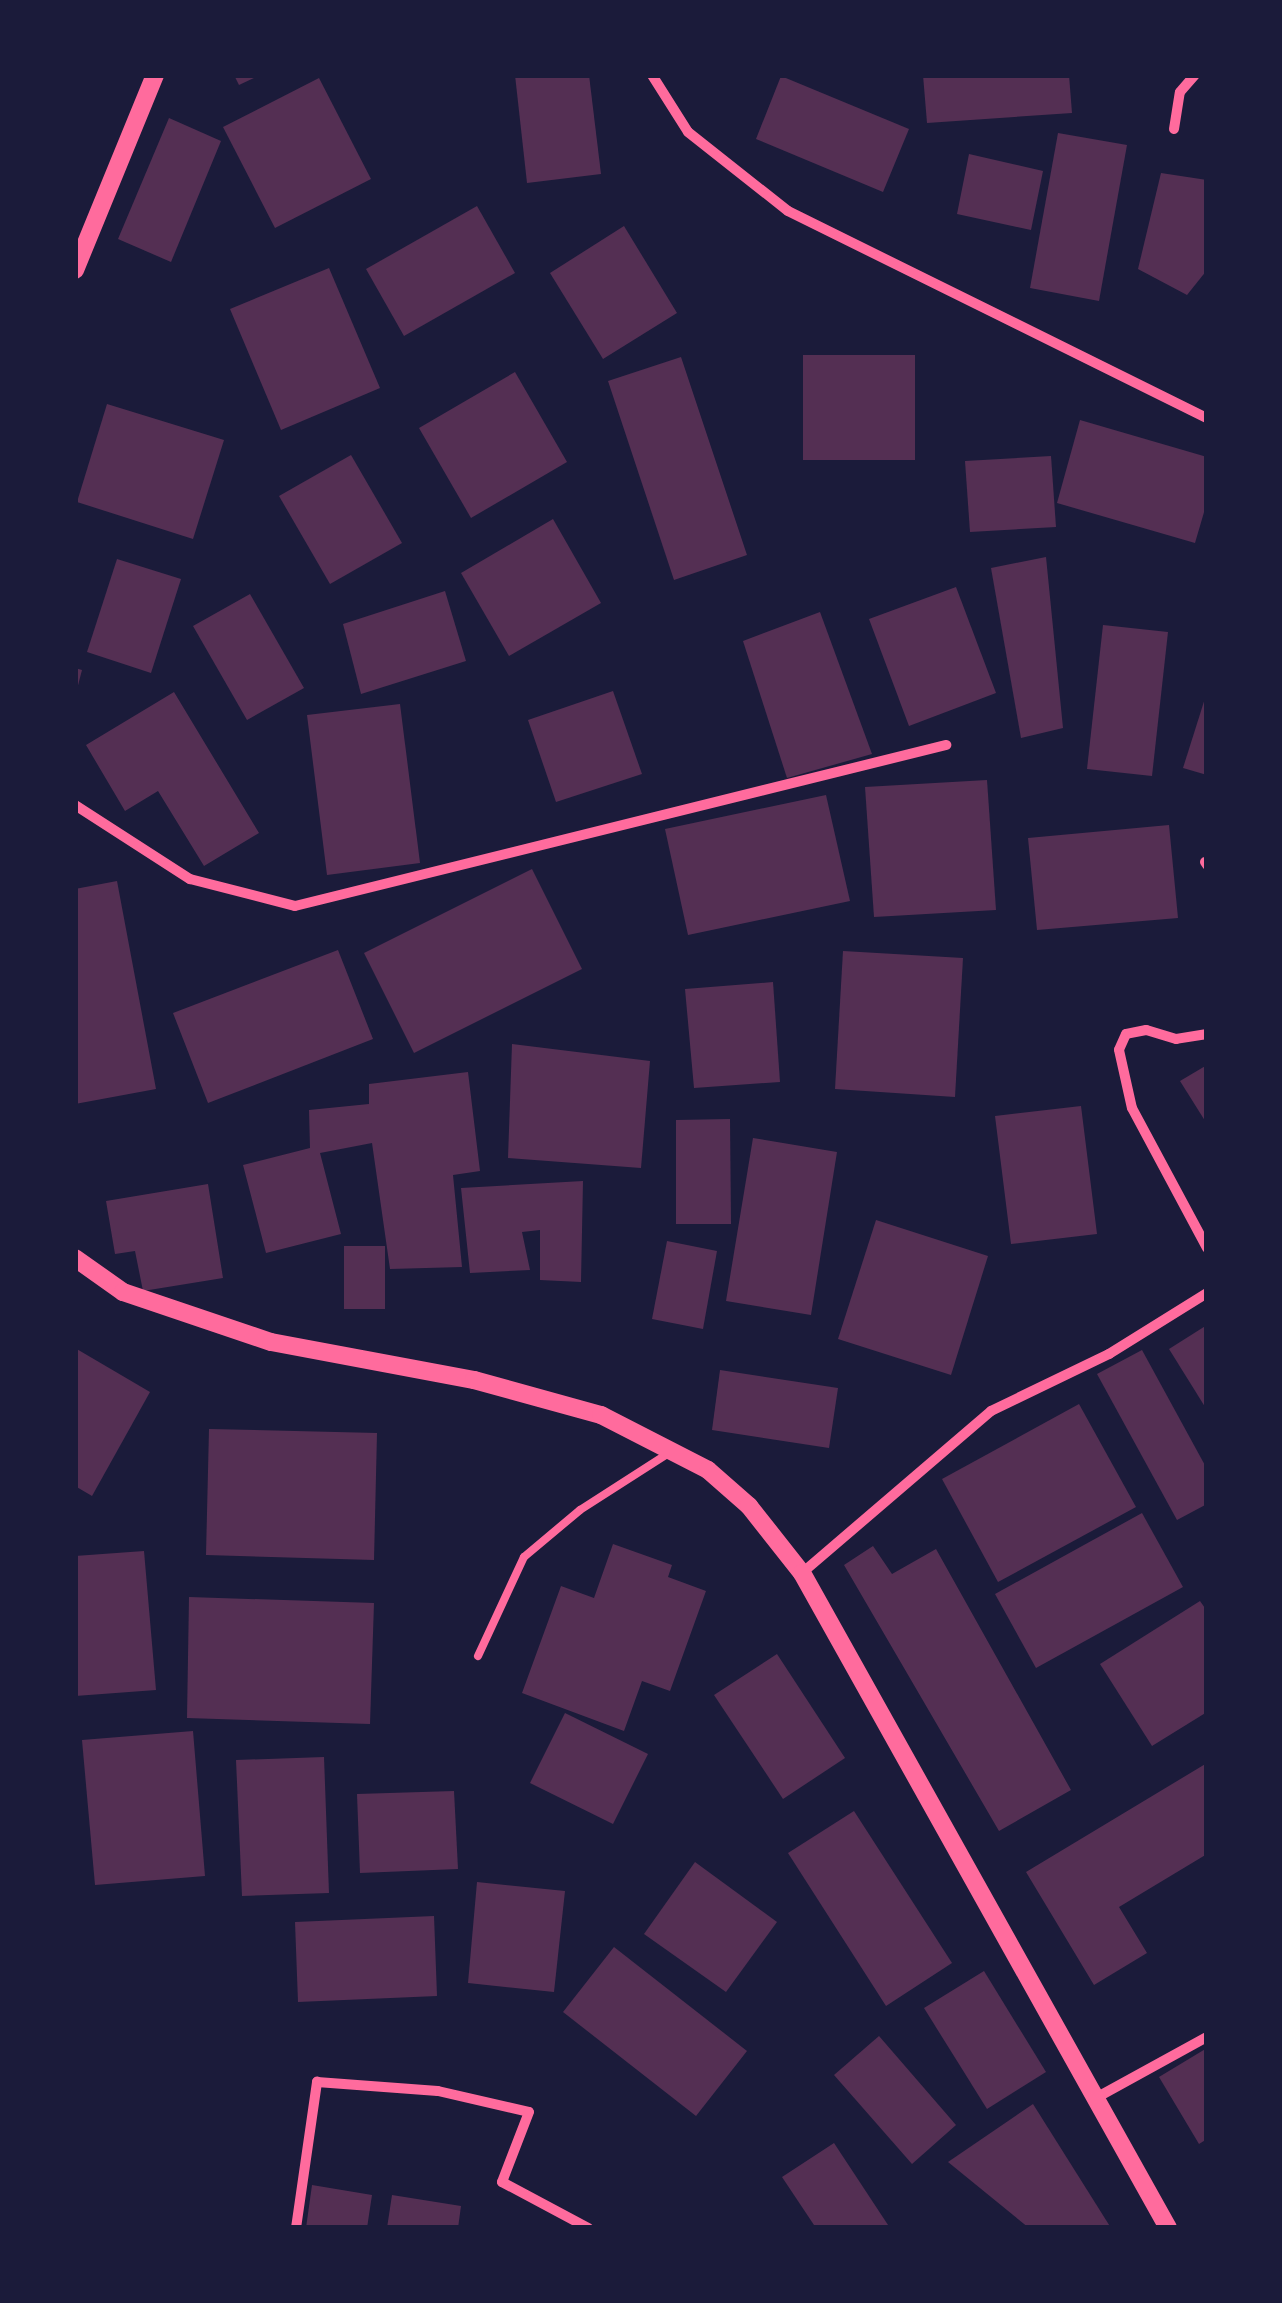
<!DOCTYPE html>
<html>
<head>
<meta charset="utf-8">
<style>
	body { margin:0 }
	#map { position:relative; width:1282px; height:2303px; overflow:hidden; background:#1b1b3a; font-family:Montserrat,sans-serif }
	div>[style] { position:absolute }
	.building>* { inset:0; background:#542f53 }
	.service>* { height:8px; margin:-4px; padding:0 4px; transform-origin:4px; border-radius:4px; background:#ff6b9d }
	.minor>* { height:10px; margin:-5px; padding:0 5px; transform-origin:5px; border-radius:5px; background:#ff6b9d }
	.tertiary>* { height:18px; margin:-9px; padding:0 9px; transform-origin:9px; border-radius:9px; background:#ff6b9d }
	span { translate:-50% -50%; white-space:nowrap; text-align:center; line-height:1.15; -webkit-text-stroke:8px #1b1b3a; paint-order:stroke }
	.frame { position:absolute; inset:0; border:78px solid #1b1b3a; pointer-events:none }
</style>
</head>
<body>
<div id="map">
	<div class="building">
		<div style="clip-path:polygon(234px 75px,260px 75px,239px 85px)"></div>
		<div style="clip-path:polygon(515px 75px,589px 75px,601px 174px,527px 183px)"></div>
		<div style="clip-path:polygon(923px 75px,1069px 75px,1072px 113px,927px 123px)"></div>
		<div style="clip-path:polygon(781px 76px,909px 129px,883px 192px,756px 139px)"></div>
		<div style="clip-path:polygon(319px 78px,371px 179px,275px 228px,223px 127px)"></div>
		<div style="clip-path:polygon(169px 118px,221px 141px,171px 262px,118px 239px)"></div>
		<div style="clip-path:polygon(1058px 133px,1127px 145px,1099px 301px,1030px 288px)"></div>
		<div style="clip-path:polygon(969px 154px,1043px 171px,1031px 230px,957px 214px)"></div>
		<div style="clip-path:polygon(1161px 173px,1207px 180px,1207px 270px,1187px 295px,1138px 269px)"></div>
		<div style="clip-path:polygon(477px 206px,515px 273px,404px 336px,366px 269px)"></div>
		<div style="clip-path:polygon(624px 226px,677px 313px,603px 359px,550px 273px)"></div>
		<div style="clip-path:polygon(329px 268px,380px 388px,281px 430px,230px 309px)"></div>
		<div style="clip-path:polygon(803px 355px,915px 355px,915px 460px,803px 460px)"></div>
		<div style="clip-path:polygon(681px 357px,747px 555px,674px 580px,608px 381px)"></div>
		<div style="clip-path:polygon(515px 372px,567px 462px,471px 518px,419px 428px)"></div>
		<div style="clip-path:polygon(107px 404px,224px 440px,193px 539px,77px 502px)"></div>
		<div style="clip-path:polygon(1080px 420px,1207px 457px,1207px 502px,1195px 543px,1057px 503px)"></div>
		<div style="clip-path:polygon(351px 455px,402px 543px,330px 584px,279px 496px)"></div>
		<div style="clip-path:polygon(1051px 456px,1056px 527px,970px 532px,965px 461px)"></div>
		<div style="clip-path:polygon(553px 519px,601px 603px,509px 656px,461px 573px)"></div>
		<div style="clip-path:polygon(1046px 557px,1063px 728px,1021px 738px,991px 568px)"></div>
		<div style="clip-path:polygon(117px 559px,181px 579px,151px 673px,87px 652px)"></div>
		<div style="clip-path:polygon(956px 587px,996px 693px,909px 726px,869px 619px)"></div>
		<div style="clip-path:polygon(445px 591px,466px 661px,361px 694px,343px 624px)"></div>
		<div style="clip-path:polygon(250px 594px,304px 688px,247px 720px,193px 626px)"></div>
		<div style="clip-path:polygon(820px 612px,872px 754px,787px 778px,743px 641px)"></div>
		<div style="clip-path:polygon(1103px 625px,1168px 632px,1152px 776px,1087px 769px)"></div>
		<div style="clip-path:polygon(75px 668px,82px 670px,76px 693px,75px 693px)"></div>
		<div style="clip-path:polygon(613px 691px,642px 774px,556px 802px,528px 720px)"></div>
		<div style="clip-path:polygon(174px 692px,259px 833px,204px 866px,158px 791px,125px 811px,86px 745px)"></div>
		<div style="clip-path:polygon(1207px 692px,1207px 775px,1183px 768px)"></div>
		<div style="clip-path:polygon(400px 704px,420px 863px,327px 875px,307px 715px)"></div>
		<div style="clip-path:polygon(987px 780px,996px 910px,874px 917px,865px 787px)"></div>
		<div style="clip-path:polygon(826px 795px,850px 901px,688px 935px,665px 829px)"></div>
		<div style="clip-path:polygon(1169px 825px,1178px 918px,1037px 930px,1028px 838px)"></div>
		<div style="clip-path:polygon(532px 869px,582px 969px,414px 1053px,364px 953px)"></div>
		<div style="clip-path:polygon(117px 881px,156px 1089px,75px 1104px,75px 889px)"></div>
		<div style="clip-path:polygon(338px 950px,373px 1039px,208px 1103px,173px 1013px)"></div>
		<div style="clip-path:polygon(843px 951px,963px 958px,955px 1097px,835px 1089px)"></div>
		<div style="clip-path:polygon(773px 982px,780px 1082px,694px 1088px,685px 989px)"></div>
		<div style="clip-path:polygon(512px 1044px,650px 1061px,641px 1168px,508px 1158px)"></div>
		<div style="clip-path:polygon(1207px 1065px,1207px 1124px,1180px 1081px)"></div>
		<div style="clip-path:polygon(468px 1072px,480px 1171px,453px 1175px,462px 1267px,390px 1269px,372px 1143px,320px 1153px,341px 1234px,266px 1253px,243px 1165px,310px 1148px,309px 1110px,369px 1104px,369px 1084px)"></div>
		<div style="clip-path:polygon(1081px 1106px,1097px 1234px,1011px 1244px,995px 1116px)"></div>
		<div style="clip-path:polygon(730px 1119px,731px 1224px,676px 1224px,676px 1120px)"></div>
		<div style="clip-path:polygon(753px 1138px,837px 1152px,811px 1315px,726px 1301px)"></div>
		<div style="clip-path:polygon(583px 1181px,581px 1282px,540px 1280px,540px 1230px,522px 1232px,530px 1270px,470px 1273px,461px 1188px)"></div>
		<div style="clip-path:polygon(208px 1184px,223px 1278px,143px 1291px,135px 1251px,115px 1254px,106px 1201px)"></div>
		<div style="clip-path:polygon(876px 1220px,988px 1256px,951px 1375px,838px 1339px)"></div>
		<div style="clip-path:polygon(667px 1241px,717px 1251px,703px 1329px,652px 1319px)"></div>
		<div style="clip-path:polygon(344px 1246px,385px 1246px,385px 1309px,344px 1309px)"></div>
		<div style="clip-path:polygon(1207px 1325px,1207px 1410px,1169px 1349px)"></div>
		<div style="clip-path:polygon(75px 1348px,150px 1392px,92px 1496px,75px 1486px)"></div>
		<div style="clip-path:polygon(1142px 1350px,1207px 1469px,1207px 1504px,1177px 1520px,1097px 1374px)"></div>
		<div style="clip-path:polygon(720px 1370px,838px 1388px,829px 1448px,712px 1430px)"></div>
		<div style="clip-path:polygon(1079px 1404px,1136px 1507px,998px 1582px,942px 1479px)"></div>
		<div style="clip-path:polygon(209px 1429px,377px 1433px,374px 1560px,206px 1555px)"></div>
		<div style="clip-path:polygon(1142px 1513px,1183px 1587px,1036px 1668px,995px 1594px)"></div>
		<div style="clip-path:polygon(613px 1544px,672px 1565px,668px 1577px,706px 1591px,670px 1691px,642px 1681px,624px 1731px,522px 1693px,561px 1586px,594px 1598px)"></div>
		<div style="clip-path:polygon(873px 1546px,892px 1574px,936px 1549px,1071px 1790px,999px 1831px,844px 1565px)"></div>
		<div style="clip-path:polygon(144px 1551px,156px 1690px,75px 1696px,75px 1556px)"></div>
		<div style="clip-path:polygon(189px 1597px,374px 1603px,370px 1724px,187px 1718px)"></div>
		<div style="clip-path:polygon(1200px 1601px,1207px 1611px,1207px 1712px,1152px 1746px,1100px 1664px)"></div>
		<div style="clip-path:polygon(777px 1654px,845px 1758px,783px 1799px,714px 1695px)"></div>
		<div style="clip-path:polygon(565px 1713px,648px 1754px,613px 1824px,530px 1783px)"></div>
		<div style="clip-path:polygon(193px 1731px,205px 1876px,95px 1885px,82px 1740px)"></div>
		<div style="clip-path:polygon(324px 1757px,329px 1893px,242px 1896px,236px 1760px)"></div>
		<div style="clip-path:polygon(1207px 1763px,1207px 1854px,1119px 1907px,1147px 1953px,1094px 1985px,1026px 1872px)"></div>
		<div style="clip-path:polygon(454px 1791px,458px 1869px,360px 1873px,357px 1794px)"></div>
		<div style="clip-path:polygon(854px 1811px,952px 1963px,886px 2006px,788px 1853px)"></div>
		<div style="clip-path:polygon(695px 1862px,777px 1922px,726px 1992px,644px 1934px)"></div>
		<div style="clip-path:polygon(477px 1882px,565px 1891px,554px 1992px,468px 1983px)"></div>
		<div style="clip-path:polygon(434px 1916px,437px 1996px,298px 2002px,295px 1922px)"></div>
		<div style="clip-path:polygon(614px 1947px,747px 2051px,696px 2116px,563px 2012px)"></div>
		<div style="clip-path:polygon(984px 1971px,1046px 2072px,987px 2109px,924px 2008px)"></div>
		<div style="clip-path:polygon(879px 2036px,956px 2125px,912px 2164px,834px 2075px)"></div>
		<div style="clip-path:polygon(1207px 2048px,1207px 2139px,1199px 2144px,1159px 2077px)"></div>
		<div style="clip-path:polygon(1033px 2104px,1111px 2228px,1029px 2228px,948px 2162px)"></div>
		<div style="clip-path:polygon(834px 2143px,890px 2228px,816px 2228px,782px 2177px)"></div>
		<div style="clip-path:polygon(312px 2185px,372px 2195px,367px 2228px,306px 2228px)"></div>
		<div style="clip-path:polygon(392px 2195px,461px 2206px,458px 2228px,387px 2228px)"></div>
	</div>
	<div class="service">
		<div style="left:478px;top:1656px;width:109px;rotate:-65.1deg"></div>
		<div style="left:524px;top:1557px;width:73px;rotate:-40deg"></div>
		<div style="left:580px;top:1510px;width:109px;rotate:-32.7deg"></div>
	</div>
	<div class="minor">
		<div style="left:652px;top:75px;width:67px;rotate:57.7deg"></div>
		<div style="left:688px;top:132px;width:127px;rotate:38.3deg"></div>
		<div style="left:788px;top:211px;width:467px;rotate:26.3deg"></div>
		<div style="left:1174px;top:129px;width:37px;rotate:-81deg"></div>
		<div style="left:1180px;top:92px;width:23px;rotate:-49deg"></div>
		<div style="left:75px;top:805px;width:137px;rotate:32.8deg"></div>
		<div style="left:190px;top:879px;width:108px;rotate:14.4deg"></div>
		<div style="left:295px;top:906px;width:671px;rotate:-13.89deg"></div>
		<div style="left:1205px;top:862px;width:4px;rotate:56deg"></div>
		<div style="left:1207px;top:1034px;width:31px;rotate:171deg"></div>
		<div style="left:1176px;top:1039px;width:31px;rotate:-163deg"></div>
		<div style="left:1146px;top:1030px;width:20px;rotate:169deg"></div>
		<div style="left:1126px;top:1034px;width:17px;rotate:114deg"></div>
		<div style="left:1119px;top:1050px;width:59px;rotate:77.4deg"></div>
		<div style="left:1132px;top:1108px;width:159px;rotate:61.8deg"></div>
		<div style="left:802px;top:1573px;width:249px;rotate:-40.6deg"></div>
		<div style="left:991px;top:1411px;width:131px;rotate:-25.8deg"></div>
		<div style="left:1109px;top:1354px;width:115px;rotate:-31.9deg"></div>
		<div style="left:1094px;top:2099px;width:129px;rotate:-28.8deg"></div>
		<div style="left:296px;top:2228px;width:148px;rotate:-81.8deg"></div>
		<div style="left:317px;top:2082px;width:121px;rotate:4.3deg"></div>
		<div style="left:438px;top:2091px;width:93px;rotate:13deg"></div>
		<div style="left:529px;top:2112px;width:75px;rotate:111.1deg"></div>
		<div style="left:502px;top:2182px;width:98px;rotate:28.1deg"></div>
	</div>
	<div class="tertiary">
		<div style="left:75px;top:270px;width:211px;rotate:-67.7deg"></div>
		<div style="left:75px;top:1258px;width:59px;rotate:35.3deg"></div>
		<div style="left:123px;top:1292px;width:156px;rotate:18.7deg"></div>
		<div style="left:271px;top:1342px;width:207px;rotate:10.6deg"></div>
		<div style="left:474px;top:1380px;width:132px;rotate:15.4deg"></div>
		<div style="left:601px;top:1415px;width:120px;rotate:27.2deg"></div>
		<div style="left:708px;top:1470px;width:55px;rotate:41.3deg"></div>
		<div style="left:749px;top:1506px;width:85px;rotate:51.7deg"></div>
		<div style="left:802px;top:1573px;width:750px;rotate:60.8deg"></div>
	</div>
	<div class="frame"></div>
</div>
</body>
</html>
